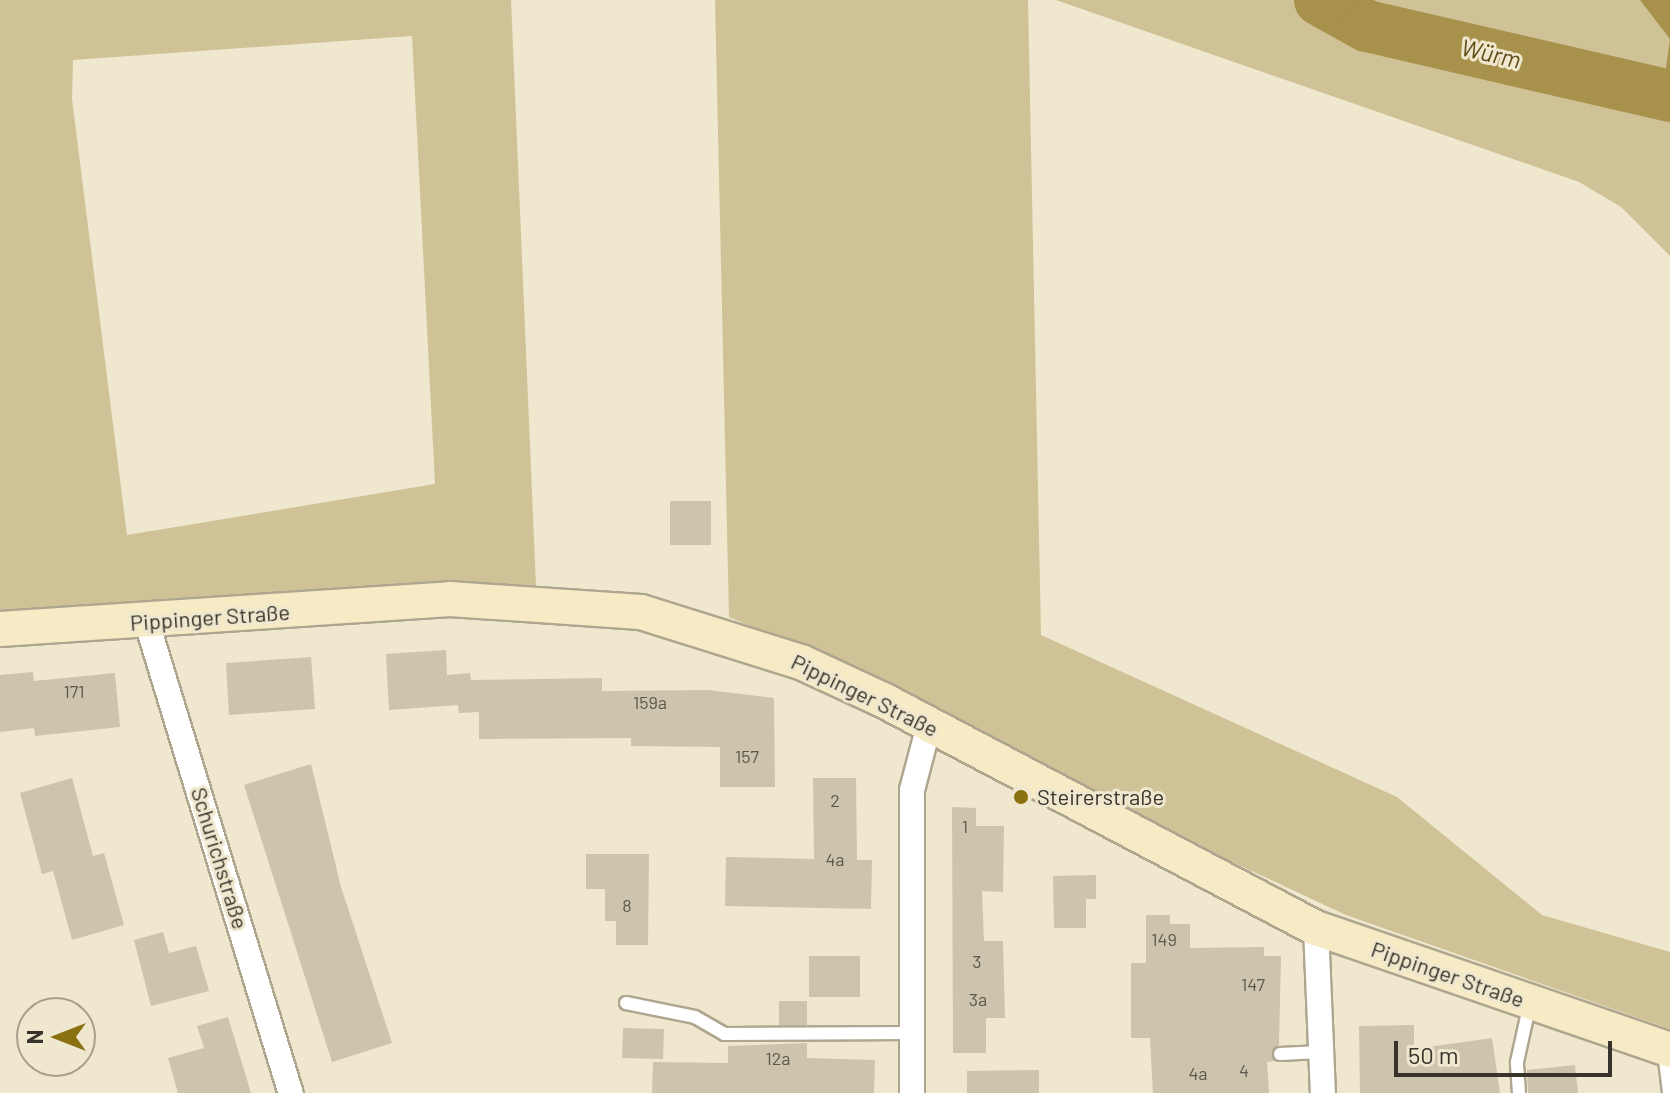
<!DOCTYPE html>
<html>
<head>
<meta charset="utf-8">
<style>
	body { margin:0 }
	#map { position:relative; width:1670px; height:1093px; overflow:hidden; background:#efe7ce; font-family:Barlow,sans-serif }
	div>[style] { position:absolute }
	.green>* { inset:0; background:#d0c297 }
	.water>* { inset:0; background:#a8914a }
	.stream>* { height:9px; margin:-4.5px; padding:0 4.5px; transform-origin:4.5px; border-radius:4.5px; background:#a8914a }
	.river>* { height:52px; margin:-26px; padding:0 26px; transform-origin:26px; border-radius:26px; background:#a8914a }
	.building>* { inset:0; background:#ccc4ac }
	.roads { filter:drop-shadow(2px 0 #aea68f) drop-shadow(-2px 0 #aea68f) drop-shadow(0 2px #aea68f) drop-shadow(0 -2px #aea68f) }
	.service>* { height:12px; margin:-6px; padding:0 6px; transform-origin:6px; border-radius:6px; background:#fff }
	.minor>* { height:24px; margin:-12px; padding:0 12px; transform-origin:12px; border-radius:12px; background:#fff }
	.secondary>* { height:34px; margin:-17px; padding:0 17px; transform-origin:17px; border-radius:17px; background:#f6ebc5 }
	.dots>* { width:22px; height:22px; translate:-50% -50%; box-sizing:border-box; border:4px solid #efe7ce; border-radius:50% }
	span { translate:-50% -50%; white-space:nowrap; text-align:center; line-height:1.15; -webkit-text-stroke:6px #efe7ce; paint-order:stroke }
	.number-label { font-size:18px; color:#5d584b }
	.number-label span { -webkit-text-stroke-width:0 }
	.street-label { font-size:22px; color:#38342b }
	.poi-label { font-size:22px; color:#38342b }
	.left { translate:0 -50%; text-align:left }
	.water-label { font-size:24px; color:#604f19; font-style:italic }
	.north { position:absolute; left:16px; top:997px; width:80px; height:80px; box-sizing:border-box; background:#efe7ce; border:2px solid #a69f8d; border-radius:50%; rotate:270deg; font-size:22px; font-weight:700; line-height:32px; text-align:center; color:#38342b }
	.north::after { content:''; display:block; margin:auto; width:28px; height:36px; background:#8a7011; clip-path:polygon(50% 0,100% 100%,50% 72%,0 100%) }
	.scale { position:absolute; left:1394px; top:1041px; width:218px; height:36px; box-sizing:border-box; border:4px solid #38342b; border-top:0; padding-left:10px; font-size:24px; line-height:28px; white-space:nowrap; color:#38342b; -webkit-text-stroke:6px #efe7ce; paint-order:stroke }
</style>
</head>
<body>
<div id="map">
	<div class="green">
		<div style="clip-path:polygon(evenodd,0 0,511px 0,536px 586px,459px 584px,0 617px,0 0,412px 36px,435px 484px,127px 535px,72px 99px,73px 60px,412px 36px)"></div>
		<div style="clip-path:polygon(715px 0,1028px 0,1041px 635px,1397px 797px,1542px 915px,1670px 952px,1670px 1029px,1346px 915px,1142px 820px,892px 687px,729px 617px)"></div>
		<div style="clip-path:polygon(1056px 0,1670px 0,1670px 256px,1621px 207px,1579px 182px)"></div>
	</div>
	<div class="water">
		<div style="clip-path:polygon(1640px 0,1670px 0,1670px 86px,1664px 83px,1670px 39px)"></div>
	</div>
	<div class="stream">
		<div style="left:1667px;top:93px;width:13px;rotate:-77deg"></div>
	</div>
	<div class="river">
		<div style="left:1320px;top:0;width:54px;rotate:29deg"></div>
		<div style="left:1367px;top:26px;width:311px;rotate:13deg"></div>
	</div>
	<div class="building">
		<div style="clip-path:polygon(670px 501px,711px 501px,711px 545px,670px 545px)"></div>
		<div style="clip-path:polygon(446px 650px,447px 675px,470px 673px,471px 680px,602px 678px,602px 691px,708px 690px,774px 698px,775px 787px,720px 787px,720px 747px,631px 746px,631px 738px,479px 739px,479px 712px,459px 713px,458px 705px,389px 710px,386px 654px)"></div>
		<div style="clip-path:polygon(311px 657px,315px 709px,229px 715px,226px 663px)"></div>
		<div style="clip-path:polygon(33px 672px,34px 681px,115px 673px,120px 727px,35px 736px,34px 728px,0 732px,0 675px)"></div>
		<div style="clip-path:polygon(311px 764px,341px 887px,392px 1043px,332px 1062px,244px 785px)"></div>
		<div style="clip-path:polygon(72px 778px,93px 856px,104px 853px,124px 925px,72px 940px,53px 871px,42px 874px,20px 793px)"></div>
		<div style="clip-path:polygon(813px 778px,856px 778px,857px 860px,872px 860px,871px 909px,725px 906px,726px 857px,814px 859px)"></div>
		<div style="clip-path:polygon(952px 807px,976px 808px,976px 826px,1004px 826px,1003px 892px,982px 891px,984px 941px,1003px 941px,1004px 980px,1005px 1018px,986px 1018px,986px 1053px,953px 1053px)"></div>
		<div style="clip-path:polygon(586px 854px,649px 854px,648px 945px,616px 945px,616px 921px,605px 921px,605px 889px,586px 889px)"></div>
		<div style="clip-path:polygon(1096px 875px,1096px 899px,1086px 899px,1086px 928px,1054px 928px,1053px 876px)"></div>
		<div style="clip-path:polygon(1146px 915px,1170px 915px,1170px 924px,1190px 924px,1190px 948px,1264px 947px,1264px 956px,1281px 956px,1279px 1045px,1272px 1051px,1275px 1061px,1267px 1062px,1269px 1093px,1153px 1093px,1150px 1038px,1131px 1038px,1131px 963px,1146px 963px)"></div>
		<div style="clip-path:polygon(163px 932px,169px 953px,196px 946px,209px 991px,151px 1006px,134px 940px)"></div>
		<div style="clip-path:polygon(809px 956px,860px 956px,860px 997px,809px 997px)"></div>
		<div style="clip-path:polygon(779px 1001px,807px 1001px,807px 1025px,779px 1025px)"></div>
		<div style="clip-path:polygon(228px 1017px,251px 1093px,178px 1093px,168px 1058px,204px 1048px,197px 1026px)"></div>
		<div style="clip-path:polygon(1414px 1025px,1414px 1049px,1492px 1038px,1500px 1093px,1360px 1093px,1359px 1026px)"></div>
		<div style="clip-path:polygon(623px 1028px,664px 1029px,663px 1059px,622px 1058px)"></div>
		<div style="clip-path:polygon(807px 1043px,807px 1058px,875px 1060px,874px 1093px,652px 1093px,653px 1062px,728px 1063px,728px 1046px)"></div>
		<div style="clip-path:polygon(1575px 1065px,1578px 1093px,1528px 1093px,1527px 1070px)"></div>
		<div style="clip-path:polygon(1039px 1070px,1039px 1093px,967px 1093px,967px 1071px)"></div>
	</div>
	<div class="roads">
		<div class="service">
			<div style="left:626px;top:1003px;width:70px;rotate:11.5deg"></div>
			<div style="left:695px;top:1017px;width:34px;rotate:30deg"></div>
			<div style="left:724px;top:1034px;width:186px;rotate:-0.3deg"></div>
			<div style="left:1664px;top:1052px;width:41px;rotate:83deg"></div>
			<div style="left:1280px;top:1054px;width:41px;rotate:-2.8deg"></div>
			<div style="left:1519px;top:1093px;width:31px;rotate:-94deg"></div>
			<div style="left:1517px;top:1062px;width:60px;rotate:-77.6deg"></div>
		</div>
		<div class="minor">
			<div style="left:147px;top:623px;width:492px;rotate:73deg"></div>
			<div style="left:1316px;top:928px;width:165px;rotate:87.6deg"></div>
			<div style="left:912px;top:1093px;width:303px;rotate:-90deg"></div>
			<div style="left:912px;top:790px;width:67px;rotate:-75.3deg"></div>
		</div>
		<div class="secondary">
			<div style="left:0;top:629px;width:451px;rotate:-3.8deg"></div>
			<div style="left:450px;top:599px;width:191px;rotate:3.9deg"></div>
			<div style="left:641px;top:612px;width:168px;rotate:17.4deg"></div>
			<div style="left:801px;top:662px;width:90px;rotate:24.9deg"></div>
			<div style="left:883px;top:700px;width:489px;rotate:27.8deg"></div>
			<div style="left:1316px;top:928px;width:374px;rotate:19deg"></div>
		</div>
	</div>
	<div class="dots">
		<div style="left:1021px;top:797px;background:#8a7011"></div>
	</div>
	<div class="number-label">
		<span style="left:74px;top:691px">171</span>
		<span style="left:650px;top:702px">159a</span>
		<span style="left:747px;top:756px">157</span>
		<span style="left:835px;top:800px">2</span>
		<span style="left:965px;top:826px">1</span>
		<span style="left:835px;top:859px">4a</span>
		<span style="left:627px;top:905px">8</span>
		<span style="left:1164px;top:939px">149</span>
		<span style="left:977px;top:961px">3</span>
		<span style="left:1253px;top:984px">147</span>
		<span style="left:978px;top:999px">3a</span>
		<span style="left:778px;top:1058px">12a</span>
		<span style="left:1244px;top:1070px">4</span>
		<span style="left:1198px;top:1073px">4a</span>
	</div>
	<div class="street-label">
		<span style="left:210px;top:617px;rotate:-4deg">Pippinger Straße</span>
		<span style="left:865px;top:695px;rotate:26deg">Pippinger Straße</span>
		<span style="left:220px;top:858px;rotate:73deg">Schurichstraße</span>
		<span style="left:1448px;top:974px;rotate:19deg">Pippinger Straße</span>
	</div>
	<div class="poi-label">
		<span class="left" style="left:1037px;top:797px">Steirerstraße</span>
	</div>
	<div class="water-label">
		<span style="left:1491px;top:53px;rotate:13deg">Würm</span>
	</div>
	<div class="north">N</div>
	<div class="scale">50 m</div>
</div>
</body>
</html>
